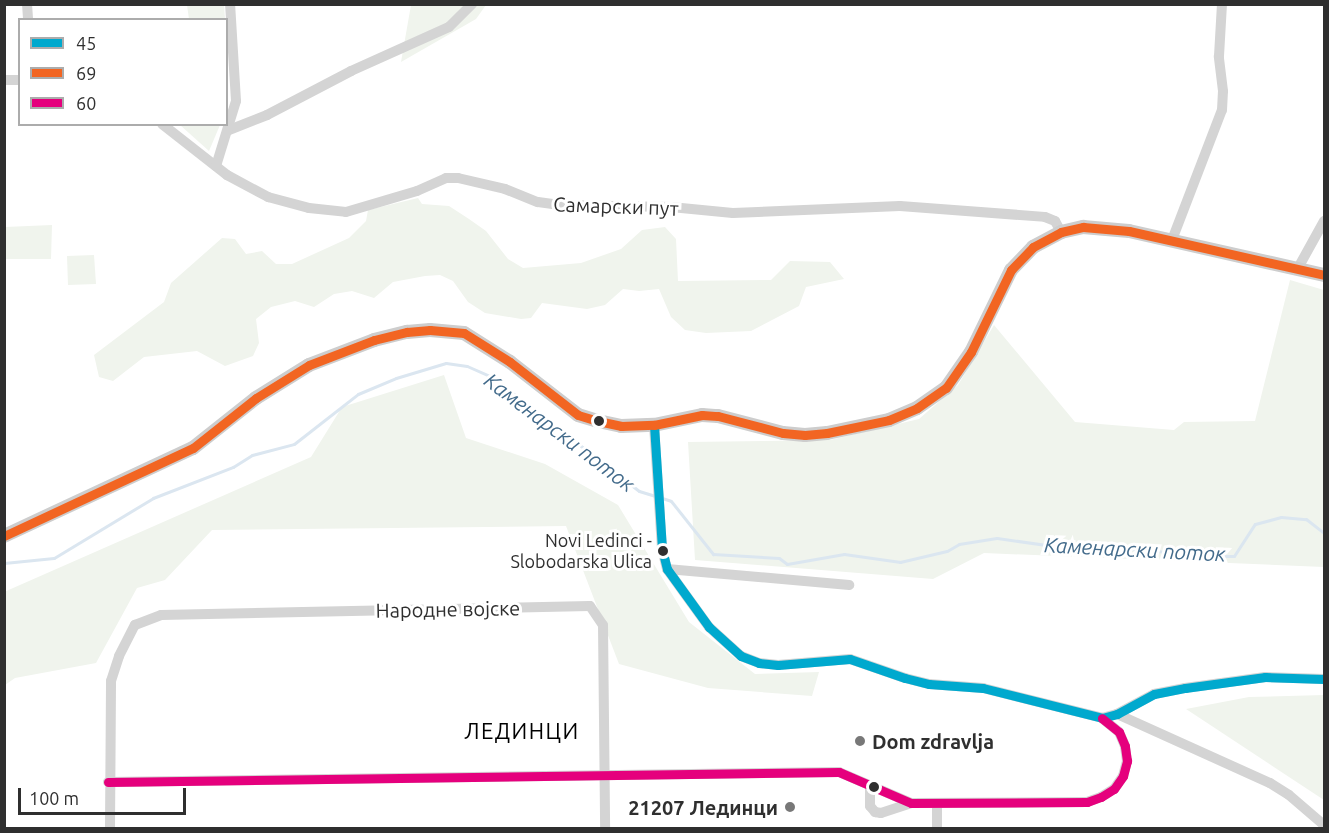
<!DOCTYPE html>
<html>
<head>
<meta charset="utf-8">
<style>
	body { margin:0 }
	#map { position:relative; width:1329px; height:833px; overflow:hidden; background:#fff; font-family:Ubuntu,sans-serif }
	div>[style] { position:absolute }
	.green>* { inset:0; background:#f0f4ed }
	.stream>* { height:3px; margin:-1.5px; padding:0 1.5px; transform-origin:1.5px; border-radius:1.5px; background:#dbe6f0 }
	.street>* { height:10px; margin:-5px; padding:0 5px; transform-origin:5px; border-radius:5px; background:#d4d4d4 }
	.secondary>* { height:14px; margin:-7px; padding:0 7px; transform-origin:7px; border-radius:7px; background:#cdcdcd }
	.bus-1>* { height:9px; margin:-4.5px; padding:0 4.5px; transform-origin:4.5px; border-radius:4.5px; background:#00a9ce }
	.bus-2>* { height:9px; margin:-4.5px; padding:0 4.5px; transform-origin:4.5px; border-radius:4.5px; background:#f26522 }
	.bus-3>* { height:9px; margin:-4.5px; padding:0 4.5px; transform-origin:4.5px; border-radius:4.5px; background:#e5007d }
	.dots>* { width:16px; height:16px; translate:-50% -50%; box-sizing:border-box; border:3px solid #fff; border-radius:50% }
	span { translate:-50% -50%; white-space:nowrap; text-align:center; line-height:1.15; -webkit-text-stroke:6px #fff; paint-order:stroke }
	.bus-label { font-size:18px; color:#2f2f2f }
	.right { translate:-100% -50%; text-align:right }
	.street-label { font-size:20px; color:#2f2f2f }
	.poi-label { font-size:20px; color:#2f2f2f; font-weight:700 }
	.left { translate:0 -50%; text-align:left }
	.water-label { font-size:21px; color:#436b8b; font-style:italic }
	.quarter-label { font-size:22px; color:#000; letter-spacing:1.5px }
	.frame { position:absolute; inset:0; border:6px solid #2f2f2f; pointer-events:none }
	.legend { position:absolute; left:18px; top:18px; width:210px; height:108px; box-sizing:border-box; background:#fff; border:2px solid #acacac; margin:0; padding:8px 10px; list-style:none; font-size:18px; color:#2f2f2f }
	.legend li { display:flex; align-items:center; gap:12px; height:30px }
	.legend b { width:30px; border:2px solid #acacac }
	.scale { position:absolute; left:18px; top:788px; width:168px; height:27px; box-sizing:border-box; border:3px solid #2f2f2f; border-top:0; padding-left:8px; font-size:18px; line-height:21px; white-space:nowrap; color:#2f2f2f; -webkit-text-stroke:4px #fff; paint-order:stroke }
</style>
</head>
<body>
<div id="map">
	<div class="green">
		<div style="clip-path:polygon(187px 5px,224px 5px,225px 19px,189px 19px)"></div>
		<div style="clip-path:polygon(411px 5px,486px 5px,476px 19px,401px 62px)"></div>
		<div style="clip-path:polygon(180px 125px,220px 125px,209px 151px)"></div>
		<div style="clip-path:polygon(418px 198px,422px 204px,449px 206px,469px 219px,486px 231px,508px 259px,523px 268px,581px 263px,621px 249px,642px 230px,665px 227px,676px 239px,678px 281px,771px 280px,790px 261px,830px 262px,844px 279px,806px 287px,799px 306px,751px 331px,706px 333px,685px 330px,671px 317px,659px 289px,639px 291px,623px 289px,605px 305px,587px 309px,542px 303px,531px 318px,521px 319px,485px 313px,468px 302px,453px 281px,440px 275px,425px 276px,393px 282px,374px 298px,352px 291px,334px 294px,314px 307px,295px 301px,271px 307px,256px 319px,259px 343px,253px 356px,225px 366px,197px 351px,144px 357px,113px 381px,99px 377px,94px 355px,164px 302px,171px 283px,222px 238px,235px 239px,246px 254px,262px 251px,276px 264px,292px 264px,349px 238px,366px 221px,368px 210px)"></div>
		<div style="clip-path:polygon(52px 225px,51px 259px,5px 259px,5px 227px)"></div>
		<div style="clip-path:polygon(94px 255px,96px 284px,68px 285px,67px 256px)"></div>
		<div style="clip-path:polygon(1290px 280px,1324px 290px,1324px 567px,984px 553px,933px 579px,695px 560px,688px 442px,830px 440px,919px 419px,958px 385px,994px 325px,1075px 422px,1174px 430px,1184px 422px,1255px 421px)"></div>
		<div style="clip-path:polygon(444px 375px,466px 438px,545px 464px,618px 505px,689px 622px,755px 674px,819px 672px,812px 696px,708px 688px,619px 664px,566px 526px,212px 530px,165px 580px,137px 588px,96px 663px,15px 678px,5px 685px,4px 592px,311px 457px,342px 407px)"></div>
		<div style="clip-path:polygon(1324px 695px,1324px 800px,1186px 709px,1249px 697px)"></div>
	</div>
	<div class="stream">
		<div style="left:662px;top:498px;width:9px;rotate:18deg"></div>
		<div style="left:671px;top:501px;width:68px;rotate:51.6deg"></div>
		<div style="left:713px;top:554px;width:66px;rotate:3.5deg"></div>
		<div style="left:779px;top:558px;width:10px;rotate:37deg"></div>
		<div style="left:787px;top:564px;width:58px;rotate:-10deg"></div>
		<div style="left:844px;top:554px;width:57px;rotate:8.1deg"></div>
		<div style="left:900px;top:562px;width:48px;rotate:-13.2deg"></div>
		<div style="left:947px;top:551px;width:14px;rotate:-30deg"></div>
		<div style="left:959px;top:544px;width:38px;rotate:-9deg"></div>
		<div style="left:997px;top:538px;width:85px;rotate:8.1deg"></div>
		<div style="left:1081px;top:550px;width:56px;rotate:-1deg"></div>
		<div style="left:1137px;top:549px;width:68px;rotate:5.9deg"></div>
		<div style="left:1205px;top:556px;width:29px"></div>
		<div style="left:1234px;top:556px;width:38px;rotate:-57deg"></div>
		<div style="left:1255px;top:524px;width:27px;rotate:-15deg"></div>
		<div style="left:1281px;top:517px;width:25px;rotate:5deg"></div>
		<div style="left:1306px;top:519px;width:23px;rotate:38deg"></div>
		<div style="left:4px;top:563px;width:50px;rotate:-5.7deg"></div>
		<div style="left:54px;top:558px;width:116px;rotate:-31.2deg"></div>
		<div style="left:153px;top:498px;width:86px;rotate:-21.2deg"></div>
		<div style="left:233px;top:467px;width:22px;rotate:-32deg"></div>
		<div style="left:252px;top:455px;width:43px;rotate:-14.7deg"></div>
		<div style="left:294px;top:444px;width:81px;rotate:-38deg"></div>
		<div style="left:358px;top:394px;width:41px;rotate:-22.8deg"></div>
		<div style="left:396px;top:378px;width:52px;rotate:-16.7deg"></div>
		<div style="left:446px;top:363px;width:21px;rotate:8deg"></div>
		<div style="left:467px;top:366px;width:27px;rotate:24deg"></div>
		<div style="left:492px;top:377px;width:186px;rotate:37.8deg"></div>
		<div style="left:639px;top:491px;width:17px;rotate:17deg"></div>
	</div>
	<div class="street">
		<div style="left:27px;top:4px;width:16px;rotate:86deg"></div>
		<div style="left:4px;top:80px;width:16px"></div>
		<div style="left:162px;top:124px;width:83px;rotate:38.1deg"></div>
		<div style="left:227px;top:175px;width:47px;rotate:28.2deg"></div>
		<div style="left:268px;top:197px;width:42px;rotate:15deg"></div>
		<div style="left:309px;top:208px;width:37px;rotate:6deg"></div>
		<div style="left:346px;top:212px;width:74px;rotate:-16.5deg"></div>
		<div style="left:417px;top:191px;width:32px;rotate:-24deg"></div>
		<div style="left:446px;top:178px;width:12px"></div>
		<div style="left:458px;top:178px;width:48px;rotate:13.2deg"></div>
		<div style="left:505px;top:189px;width:35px;rotate:22deg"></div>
		<div style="left:538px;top:202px;width:22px;rotate:8deg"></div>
		<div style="left:560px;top:205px;width:111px;rotate:1deg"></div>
		<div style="left:671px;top:207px;width:62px;rotate:5.5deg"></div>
		<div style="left:733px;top:213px;width:167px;rotate:-2.4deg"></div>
		<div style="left:900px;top:206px;width:145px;rotate:4.3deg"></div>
		<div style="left:1045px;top:217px;width:11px;rotate:22deg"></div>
		<div style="left:1055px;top:221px;width:13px;rotate:61deg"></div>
		<div style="left:229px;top:130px;width:41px;rotate:-21.5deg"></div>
		<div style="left:267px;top:115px;width:95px;rotate:-27.6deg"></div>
		<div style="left:351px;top:71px;width:107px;rotate:-24.2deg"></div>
		<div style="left:449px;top:27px;width:33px;rotate:-45deg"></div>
		<div style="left:216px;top:166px;width:68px;rotate:-72.9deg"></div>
		<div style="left:236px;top:101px;width:97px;rotate:-93.5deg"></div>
		<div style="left:1172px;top:240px;width:139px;rotate:-69deg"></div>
		<div style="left:1222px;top:110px;width:19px;rotate:-87deg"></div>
		<div style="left:1223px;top:91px;width:35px;rotate:-97deg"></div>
		<div style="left:1219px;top:56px;width:52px;rotate:-86.7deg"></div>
		<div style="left:1298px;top:268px;width:54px;rotate:-61deg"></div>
		<div style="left:654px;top:425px;width:124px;rotate:86.3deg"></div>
		<div style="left:662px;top:549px;width:21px;rotate:76deg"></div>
		<div style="left:667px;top:569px;width:72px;rotate:54.1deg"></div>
		<div style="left:709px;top:627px;width:43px;rotate:42.2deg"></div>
		<div style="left:741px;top:656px;width:19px;rotate:21deg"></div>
		<div style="left:759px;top:663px;width:19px;rotate:6deg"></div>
		<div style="left:778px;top:665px;width:72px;rotate:-4.8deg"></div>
		<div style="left:850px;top:659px;width:58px;rotate:19.1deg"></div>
		<div style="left:905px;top:678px;width:25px;rotate:14deg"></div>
		<div style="left:929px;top:684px;width:54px;rotate:4.2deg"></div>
		<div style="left:983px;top:688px;width:123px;rotate:14.1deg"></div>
		<div style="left:1102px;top:718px;width:16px;rotate:-15deg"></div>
		<div style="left:1117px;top:714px;width:42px;rotate:-28.4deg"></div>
		<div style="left:1154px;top:694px;width:32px;rotate:-11deg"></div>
		<div style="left:1185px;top:688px;width:81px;rotate:-7.8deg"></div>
		<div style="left:1265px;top:677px;width:59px;rotate:1.9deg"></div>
		<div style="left:667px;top:569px;width:183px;rotate:5deg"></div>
		<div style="left:1117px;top:714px;width:168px;rotate:24.3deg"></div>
		<div style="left:1270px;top:783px;width:22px;rotate:32deg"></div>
		<div style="left:1289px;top:795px;width:46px;rotate:40.6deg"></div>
		<div style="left:108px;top:782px;width:731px;rotate:-0.78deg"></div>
		<div style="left:839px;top:772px;width:78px;rotate:23.3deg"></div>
		<div style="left:911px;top:803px;width:176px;rotate:-0.3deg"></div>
		<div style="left:1087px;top:802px;width:15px;rotate:-20deg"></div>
		<div style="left:1101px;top:797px;width:15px;rotate:-32deg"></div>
		<div style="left:1114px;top:789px;width:16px;rotate:-55deg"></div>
		<div style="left:1123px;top:776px;width:16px;rotate:-75deg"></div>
		<div style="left:1127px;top:761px;width:15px;rotate:-98deg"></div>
		<div style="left:1125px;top:746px;width:15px;rotate:-113deg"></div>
		<div style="left:1119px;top:732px;width:22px;rotate:-141deg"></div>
		<div style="left:870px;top:786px;width:20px;rotate:90deg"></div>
		<div style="left:870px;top:806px;width:8px;rotate:50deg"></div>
		<div style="left:875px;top:812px;width:6px;rotate:9deg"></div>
		<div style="left:881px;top:813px;width:32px;rotate:-18deg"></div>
		<div style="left:937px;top:803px;width:25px;rotate:90deg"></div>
		<div style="left:110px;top:828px;width:147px;rotate:-89.6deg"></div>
		<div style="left:111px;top:681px;width:26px;rotate:-72deg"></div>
		<div style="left:119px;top:656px;width:35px;rotate:-63deg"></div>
		<div style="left:135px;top:625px;width:28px;rotate:-21deg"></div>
		<div style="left:161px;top:615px;width:429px;rotate:-1.2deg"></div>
		<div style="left:590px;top:606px;width:23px;rotate:56deg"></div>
		<div style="left:603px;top:625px;width:203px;rotate:89.4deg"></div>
	</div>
	<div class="secondary">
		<div style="left:4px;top:536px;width:208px;rotate:-25deg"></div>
		<div style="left:193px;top:448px;width:80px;rotate:-38.4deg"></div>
		<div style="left:256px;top:398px;width:62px;rotate:-31.9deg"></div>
		<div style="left:309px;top:365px;width:70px;rotate:-21deg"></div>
		<div style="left:374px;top:340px;width:34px;rotate:-14deg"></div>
		<div style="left:407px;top:332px;width:23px;rotate:-5deg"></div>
		<div style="left:430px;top:330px;width:34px;rotate:5deg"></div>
		<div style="left:464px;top:333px;width:54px;rotate:32.2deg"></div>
		<div style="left:510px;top:362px;width:86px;rotate:37.9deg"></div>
		<div style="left:578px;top:415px;width:21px;rotate:17deg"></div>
		<div style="left:598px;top:421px;width:24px;rotate:12deg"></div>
		<div style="left:621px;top:426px;width:33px;rotate:-2deg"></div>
		<div style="left:654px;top:425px;width:49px;rotate:-11.8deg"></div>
		<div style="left:702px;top:415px;width:16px;rotate:4deg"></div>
		<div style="left:718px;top:416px;width:67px;rotate:14.7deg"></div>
		<div style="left:783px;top:433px;width:22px;rotate:5deg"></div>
		<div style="left:805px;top:435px;width:22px;rotate:-5deg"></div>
		<div style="left:827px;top:433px;width:63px;rotate:-11.8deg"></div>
		<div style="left:889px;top:420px;width:30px;rotate:-23deg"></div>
		<div style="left:917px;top:408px;width:35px;rotate:-35deg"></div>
		<div style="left:946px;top:388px;width:44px;rotate:-55.2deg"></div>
		<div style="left:971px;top:352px;width:91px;rotate:-64deg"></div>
		<div style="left:1011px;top:270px;width:32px;rotate:-46deg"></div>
		<div style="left:1033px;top:247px;width:32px;rotate:-28deg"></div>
		<div style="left:1061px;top:232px;width:23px;rotate:-13deg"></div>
		<div style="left:1083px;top:227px;width:46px;rotate:5deg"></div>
		<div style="left:1129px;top:231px;width:200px;rotate:12.7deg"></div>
	</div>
	<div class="bus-1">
		<div style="left:654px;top:425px;width:124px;rotate:86.3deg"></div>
		<div style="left:662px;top:549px;width:21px;rotate:76deg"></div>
		<div style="left:667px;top:569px;width:72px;rotate:54.1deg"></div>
		<div style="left:709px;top:627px;width:43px;rotate:42.2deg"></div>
		<div style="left:741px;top:656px;width:19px;rotate:21deg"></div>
		<div style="left:759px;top:663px;width:19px;rotate:6deg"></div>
		<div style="left:778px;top:665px;width:72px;rotate:-4.8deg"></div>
		<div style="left:850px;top:659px;width:58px;rotate:19.1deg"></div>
		<div style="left:905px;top:678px;width:25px;rotate:14deg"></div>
		<div style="left:929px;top:684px;width:54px;rotate:4.2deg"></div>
		<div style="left:983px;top:688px;width:123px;rotate:14.1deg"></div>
		<div style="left:1102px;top:718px;width:16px;rotate:-15deg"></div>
		<div style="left:1117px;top:714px;width:42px;rotate:-28.4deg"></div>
		<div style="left:1154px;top:694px;width:32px;rotate:-11deg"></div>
		<div style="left:1185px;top:688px;width:81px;rotate:-7.8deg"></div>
		<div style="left:1265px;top:677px;width:59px;rotate:1.9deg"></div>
	</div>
	<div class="bus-2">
		<div style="left:4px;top:536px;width:208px;rotate:-25deg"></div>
		<div style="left:193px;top:448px;width:80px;rotate:-38.4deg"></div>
		<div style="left:256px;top:398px;width:62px;rotate:-31.9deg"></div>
		<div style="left:309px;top:365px;width:70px;rotate:-21deg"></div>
		<div style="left:374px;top:340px;width:34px;rotate:-14deg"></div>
		<div style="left:407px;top:332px;width:23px;rotate:-5deg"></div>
		<div style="left:430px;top:330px;width:34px;rotate:5deg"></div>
		<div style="left:464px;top:333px;width:54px;rotate:32.2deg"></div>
		<div style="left:510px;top:362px;width:86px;rotate:37.9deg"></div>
		<div style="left:578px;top:415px;width:21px;rotate:17deg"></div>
		<div style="left:598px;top:421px;width:24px;rotate:12deg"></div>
		<div style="left:621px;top:426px;width:33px;rotate:-2deg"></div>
		<div style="left:654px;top:425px;width:49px;rotate:-11.8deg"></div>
		<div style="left:702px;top:415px;width:16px;rotate:4deg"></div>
		<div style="left:718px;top:416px;width:67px;rotate:14.7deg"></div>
		<div style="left:783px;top:433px;width:22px;rotate:5deg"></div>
		<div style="left:805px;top:435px;width:22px;rotate:-5deg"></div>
		<div style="left:827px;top:433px;width:63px;rotate:-11.8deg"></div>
		<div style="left:889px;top:420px;width:30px;rotate:-23deg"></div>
		<div style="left:917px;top:408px;width:35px;rotate:-35deg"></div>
		<div style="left:946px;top:388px;width:44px;rotate:-55.2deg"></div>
		<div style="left:971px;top:352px;width:91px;rotate:-64deg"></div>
		<div style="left:1011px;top:270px;width:32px;rotate:-46deg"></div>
		<div style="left:1033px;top:247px;width:32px;rotate:-28deg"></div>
		<div style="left:1061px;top:232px;width:23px;rotate:-13deg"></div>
		<div style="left:1083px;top:227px;width:46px;rotate:5deg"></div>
		<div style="left:1129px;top:231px;width:200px;rotate:12.7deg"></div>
	</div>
	<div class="bus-3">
		<div style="left:108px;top:782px;width:731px;rotate:-0.78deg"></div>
		<div style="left:839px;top:772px;width:78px;rotate:23.3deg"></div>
		<div style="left:911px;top:803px;width:176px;rotate:-0.3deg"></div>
		<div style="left:1087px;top:802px;width:15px;rotate:-20deg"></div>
		<div style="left:1101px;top:797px;width:15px;rotate:-32deg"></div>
		<div style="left:1114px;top:789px;width:16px;rotate:-55deg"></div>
		<div style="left:1123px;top:776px;width:16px;rotate:-75deg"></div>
		<div style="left:1127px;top:761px;width:15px;rotate:-98deg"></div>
		<div style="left:1125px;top:746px;width:15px;rotate:-113deg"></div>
		<div style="left:1119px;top:732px;width:22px;rotate:-141deg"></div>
	</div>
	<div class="dots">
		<div style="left:599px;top:421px;background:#2f2f2f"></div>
		<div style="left:663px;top:551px;background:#2f2f2f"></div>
		<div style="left:860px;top:741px;background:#787878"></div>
		<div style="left:874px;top:787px;background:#2f2f2f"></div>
		<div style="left:790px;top:807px;background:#787878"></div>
	</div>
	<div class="bus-label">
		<span class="right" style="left:652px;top:551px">Novi Ledinci -<br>Slobodarska Ulica</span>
	</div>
	<div class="street-label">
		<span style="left:616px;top:206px;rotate:2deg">Самарски пут</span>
		<span style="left:448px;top:609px;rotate:-1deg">Народне војске</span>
	</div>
	<div class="poi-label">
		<span class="left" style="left:872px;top:741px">Dom zdravlja</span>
		<span class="right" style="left:778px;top:807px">21207 Лединци</span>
	</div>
	<div class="water-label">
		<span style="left:560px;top:432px;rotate:37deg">Каменарски поток</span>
		<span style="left:1135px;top:549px;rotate:3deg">Каменарски поток</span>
	</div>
	<div class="quarter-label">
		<span style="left:522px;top:731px">ЛЕДИНЦИ</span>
	</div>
	<div class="frame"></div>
	<ul class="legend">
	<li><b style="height:8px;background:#00a9ce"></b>45</li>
	<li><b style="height:8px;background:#f26522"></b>69</li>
	<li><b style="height:8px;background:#e5007d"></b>60</li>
	</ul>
	<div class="scale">100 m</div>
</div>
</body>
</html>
